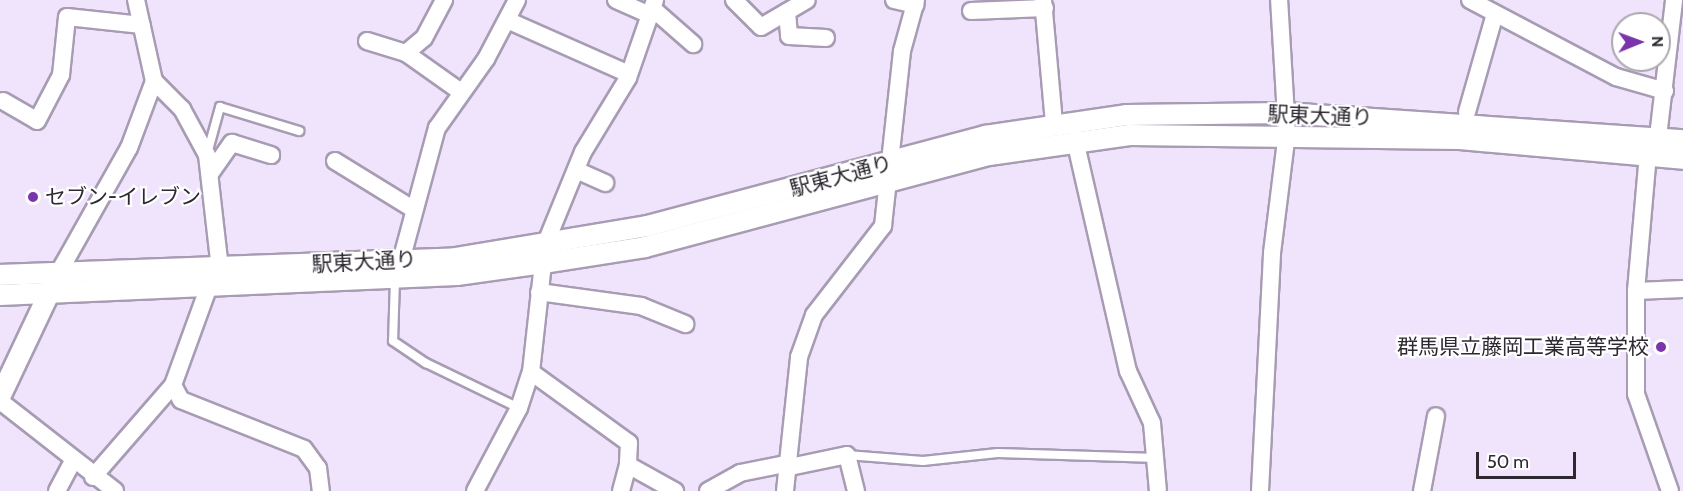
<!DOCTYPE html>
<html>
<head>
<meta charset="utf-8">
<style>
	body { margin:0 }
	#map { position:relative; width:1683px; height:491px; overflow:hidden; background:#f0e4fc; font-family:Cabin,"Noto Sans JP",sans-serif }
	div>[style] { position:absolute }
	.roads { filter:drop-shadow(2px 0 #a79cb3) drop-shadow(-2px 0 #a79cb3) drop-shadow(0 2px #a79cb3) drop-shadow(0 -2px #a79cb3) }
	.service>* { height:8px; margin:-4px; padding:0 4px; transform-origin:4px; border-radius:4px; background:#fff }
	.minor>* { height:16px; margin:-8px; padding:0 8px; transform-origin:8px; border-radius:8px; background:#fff }
	.tertiary>* { height:20px; margin:-10px; padding:0 10px; transform-origin:10px; border-radius:10px; background:#fff }
	.dots>* { width:16px; height:16px; translate:-50% -50%; box-sizing:border-box; border:3px solid #fff; border-radius:50% }
	span { translate:-50% -50%; white-space:nowrap; text-align:center; line-height:1.15; -webkit-text-stroke:4.5px #fff; paint-order:stroke }
	.street-label { font-size:21px; color:#2d2831 }
	.poi-label { font-size:21px; color:#2d2831 }
	.left { translate:0 -50%; text-align:left }
	.right { translate:-100% -50%; text-align:right }
	.north { position:absolute; left:1611px; top:12px; width:60px; height:60px; box-sizing:border-box; background:#fff; border:2px solid #aba9ad; border-radius:50%; rotate:89deg; font-size:16px; font-weight:700; line-height:24px; text-align:center; color:#2d2831 }
	.north::after { content:''; display:block; margin:auto; width:21px; height:27px; background:#7935a9; clip-path:polygon(50% 0,100% 100%,50% 72%,0 100%) }
	.scale { position:absolute; left:1476px; top:452px; width:100px; height:27px; box-sizing:border-box; border:3px solid #2d2831; border-top:0; padding-left:8px; font-size:18px; line-height:21px; white-space:nowrap; color:#2d2831; -webkit-text-stroke:4px #fff; paint-order:stroke }
</style>
</head>
<body>
<div id="map">
	<div class="roads">
		<div class="service">
			<div style="left:207px;top:154px;width:49px;rotate:-74.5deg"></div>
			<div style="left:220px;top:107px;width:83px;rotate:16.9deg"></div>
			<div style="left:395px;top:279px;width:62px;rotate:91.8deg"></div>
			<div style="left:393px;top:341px;width:40px;rotate:34deg"></div>
			<div style="left:426px;top:363px;width:103px;rotate:25.8deg"></div>
			<div style="left:847px;top:455px;width:76px;rotate:4.5deg"></div>
			<div style="left:923px;top:461px;width:75px;rotate:-6.1deg"></div>
			<div style="left:998px;top:453px;width:159px;rotate:1.8deg"></div>
		</div>
		<div class="minor">
			<div style="left:616px;top:0;width:37px;rotate:24deg"></div>
			<div style="left:734px;top:0;width:38px;rotate:45deg"></div>
			<div style="left:761px;top:27px;width:53px;rotate:-30.4deg"></div>
			<div style="left:894px;top:0;width:22px;rotate:13deg"></div>
			<div style="left:1043px;top:0;width:123px;rotate:84.9deg"></div>
			<div style="left:1470px;top:0;width:165px;rotate:27.8deg"></div>
			<div style="left:1616px;top:77px;width:51px;rotate:15.9deg"></div>
			<div style="left:652px;top:8px;width:55px;rotate:41.3deg"></div>
			<div style="left:971px;top:11px;width:74px;rotate:-2.3deg"></div>
			<div style="left:787px;top:12px;width:24px;rotate:85deg"></div>
			<div style="left:789px;top:36px;width:37px;rotate:3deg"></div>
			<div style="left:507px;top:20px;width:133px;rotate:23.9deg"></div>
			<div style="left:367px;top:41px;width:41px;rotate:17.1deg"></div>
			<div style="left:406px;top:53px;width:23px;rotate:-40deg"></div>
			<div style="left:424px;top:38px;width:43px;rotate:-62.2deg"></div>
			<div style="left:406px;top:53px;width:67px;rotate:35.3deg"></div>
			<div style="left:154px;top:81px;width:40px;rotate:45deg"></div>
			<div style="left:182px;top:109px;width:52px;rotate:61.5deg"></div>
			<div style="left:207px;top:155px;width:115px;rotate:83.5deg"></div>
			<div style="left:3px;top:101px;width:39px;rotate:30deg"></div>
			<div style="left:37px;top:121px;width:52px;rotate:-62.4deg"></div>
			<div style="left:61px;top:75px;width:58px;rotate:-84.1deg"></div>
			<div style="left:67px;top:17px;width:75px;rotate:6.1deg"></div>
			<div style="left:1467px;top:112px;width:102px;rotate:-74.1deg"></div>
			<div style="left:1658px;top:137px;width:138px;rotate:-83.3deg"></div>
			<div style="left:1075px;top:140px;width:237px;rotate:77.1deg"></div>
			<div style="left:1128px;top:371px;width:57px;rotate:65.2deg"></div>
			<div style="left:1152px;top:423px;width:68px;rotate:85deg"></div>
			<div style="left:335px;top:161px;width:92px;rotate:31.6deg"></div>
			<div style="left:576px;top:170px;width:32px;rotate:24deg"></div>
			<div style="left:210px;top:174px;width:38px;rotate:-55deg"></div>
			<div style="left:232px;top:143px;width:41px;rotate:17.1deg"></div>
			<div style="left:401px;top:261px;width:138px;rotate:-74.9deg"></div>
			<div style="left:437px;top:128px;width:85px;rotate:-54.6deg"></div>
			<div style="left:486px;top:59px;width:67px;rotate:-62.3deg"></div>
			<div style="left:59px;top:272px;width:142px;rotate:-60.6deg"></div>
			<div style="left:129px;top:148px;width:72px;rotate:-69.5deg"></div>
			<div style="left:154px;top:81px;width:83px;rotate:-102.5deg"></div>
			<div style="left:213px;top:275px;width:117px;rotate:110deg"></div>
			<div style="left:173px;top:385px;width:17px;rotate:62deg"></div>
			<div style="left:181px;top:400px;width:132px;rotate:21.7deg"></div>
			<div style="left:304px;top:449px;width:24px;rotate:54deg"></div>
			<div style="left:318px;top:468px;width:23px;rotate:83deg"></div>
			<div style="left:1636px;top:291px;width:137px;rotate:-85deg"></div>
			<div style="left:539px;top:292px;width:103px;rotate:7.8deg"></div>
			<div style="left:641px;top:306px;width:48px;rotate:22.2deg"></div>
			<div style="left:531px;top:372px;width:121px;rotate:35.9deg"></div>
			<div style="left:629px;top:443px;width:22px;rotate:93deg"></div>
			<div style="left:628px;top:465px;width:54px;rotate:29deg"></div>
			<div style="left:0;top:401px;width:146px;rotate:38deg"></div>
			<div style="left:785px;top:468px;width:63px;rotate:-11.8deg"></div>
			<div style="left:847px;top:455px;width:37px;rotate:76deg"></div>
			<div style="left:93px;top:477px;width:122px;rotate:-49deg"></div>
			<div style="left:57px;top:491px;width:34px;rotate:-62deg"></div>
			<div style="left:475px;top:491px;width:94px;rotate:-62.1deg"></div>
			<div style="left:519px;top:408px;width:38px;rotate:-72deg"></div>
			<div style="left:531px;top:372px;width:128px;rotate:-83.7deg"></div>
			<div style="left:545px;top:245px;width:100px;rotate:-67.8deg"></div>
			<div style="left:583px;top:152px;width:87px;rotate:-58.7deg"></div>
			<div style="left:628px;top:78px;width:83px;rotate:-70.9deg"></div>
			<div style="left:621px;top:491px;width:27px;rotate:-75deg"></div>
			<div style="left:708px;top:491px;width:37px;rotate:-29deg"></div>
			<div style="left:740px;top:473px;width:46px;rotate:-11.3deg"></div>
			<div style="left:785px;top:491px;width:135px;rotate:-84deg"></div>
			<div style="left:799px;top:357px;width:45px;rotate:-70.3deg"></div>
			<div style="left:814px;top:315px;width:113px;rotate:-52.2deg"></div>
			<div style="left:883px;top:226px;width:176px;rotate:-83.8deg"></div>
			<div style="left:902px;top:51px;width:53px;rotate:-74.6deg"></div>
			<div style="left:1260px;top:491px;width:238px;rotate:-87.1deg"></div>
			<div style="left:1272px;top:253px;width:121px;rotate:-82.9deg"></div>
			<div style="left:1287px;top:133px;width:133px;rotate:-93.4deg"></div>
			<div style="left:1422px;top:491px;width:76px;rotate:-79.4deg"></div>
			<div style="left:1670px;top:491px;width:103px;rotate:-109.3deg"></div>
			<div style="left:1636px;top:394px;width:103px;rotate:-90deg"></div>
			<div style="left:1636px;top:291px;width:47px;rotate:-2.4deg"></div>
		</div>
		<div class="tertiary">
			<div style="left:0;top:275px;width:456px;rotate:-2.1deg"></div>
			<div style="left:456px;top:258px;width:194px;rotate:-9.5deg"></div>
			<div style="left:647px;top:226px;width:350px;rotate:-14.9deg"></div>
			<div style="left:985px;top:136px;width:144px;rotate:-8.4deg"></div>
			<div style="left:1127px;top:115px;width:158px;rotate:-0.7deg"></div>
			<div style="left:1285px;top:113px;width:399px;rotate:3.9deg"></div>
			<div style="left:0;top:295px;width:457px;rotate:-2.5deg"></div>
			<div style="left:457px;top:275px;width:87px;rotate:-7.9deg"></div>
			<div style="left:543px;top:263px;width:103px;rotate:-8.9deg"></div>
			<div style="left:645px;top:247px;width:356px;rotate:-15deg"></div>
			<div style="left:989px;top:155px;width:142px;rotate:-8.1deg"></div>
			<div style="left:1130px;top:135px;width:330px;rotate:0.7deg"></div>
			<div style="left:1460px;top:139px;width:224px;rotate:5.1deg"></div>
			<div style="left:0;top:397px;width:124px;rotate:-64.7deg"></div>
		</div>
	</div>
	<div class="dots">
		<div style="left:33px;top:197px;background:#7935a9"></div>
		<div style="left:1661px;top:347px;background:#7935a9"></div>
	</div>
	<div class="street-label">
		<span style="left:1320px;top:116px;rotate:2deg">駅東大通り</span>
		<span style="left:841px;top:176px;rotate:-15deg">駅東大通り</span>
		<span style="left:364px;top:262px;rotate:-3deg">駅東大通り</span>
	</div>
	<div class="poi-label">
		<span class="left" style="left:45px;top:197px">セブン-イレブン</span>
		<span class="right" style="left:1649px;top:347px">群馬県立藤岡工業高等学校</span>
	</div>
	<div class="north">N</div>
	<div class="scale">50 m</div>
</div>
</body>
</html>
